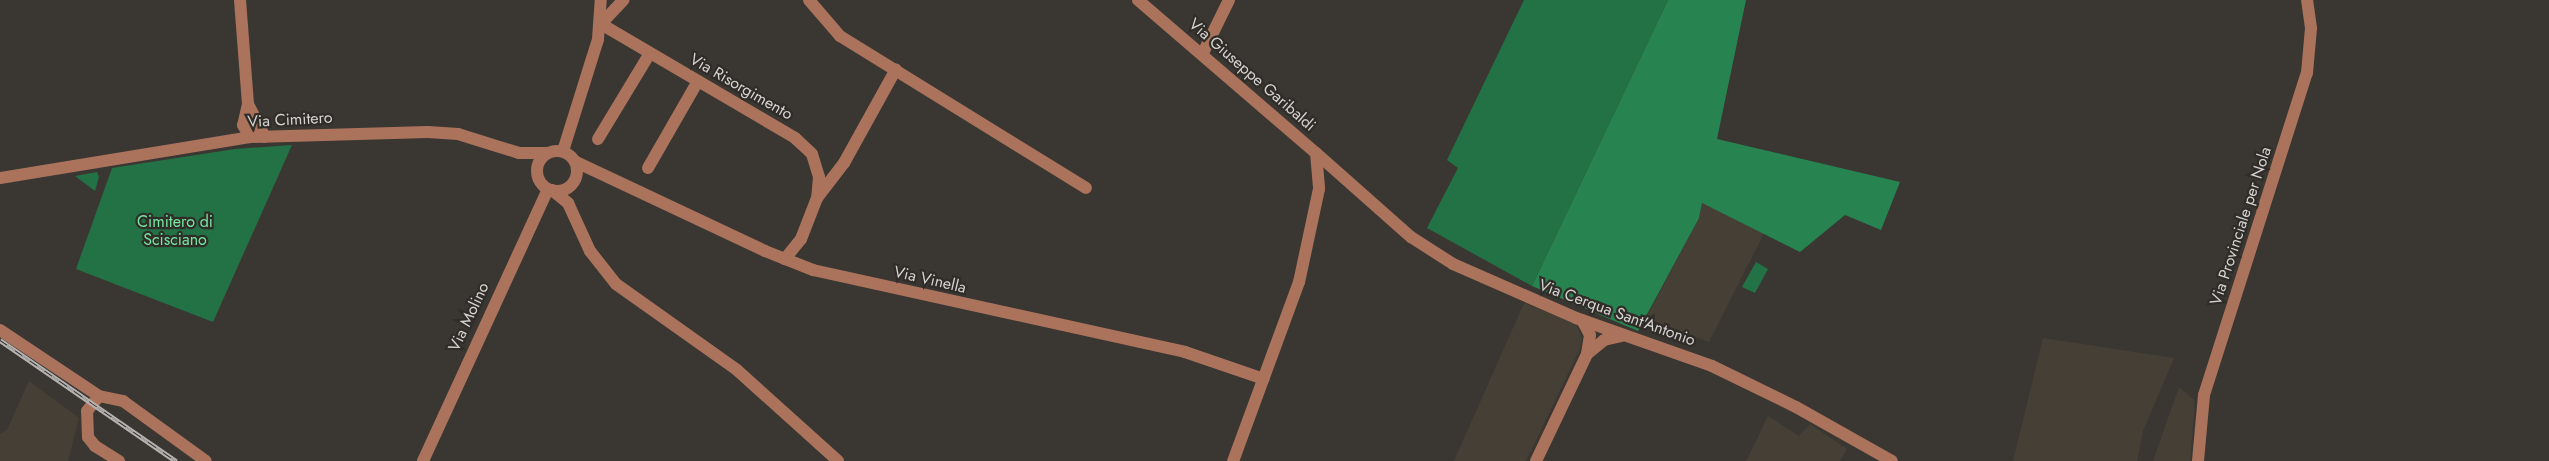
<!DOCTYPE html>
<html>
<head>
<meta charset="utf-8">
<style>
	body { margin:0 }
	#map { position:relative; width:2549px; height:461px; overflow:hidden; background:#3a3733; font-family:Jost,sans-serif }
	div>[style] { position:absolute }
	.built>* { inset:0; background:#453f35 }
	.green>* { inset:0; background:#237246 }
	.forest>* { inset:0; background:#278350 }
	.minor>* { height:12px; margin:-6px; padding:0 6px; transform-origin:6px; border-radius:6px; background:#ac735c }
	.minor>.ring { margin:-6px; padding:0; box-sizing:content-box; background:none; border:12px solid #ac735c; border-radius:50% }
	.tertiary>* { height:12px; margin:-6px; padding:0 6px; transform-origin:6px; border-radius:6px; background:#ac735c }
	.rail>* { height:5px; margin-top:-2.5px; transform-origin:0; background:repeating-linear-gradient(90deg,#302d29 0 9px,#b6b4b2 0 18px); box-sizing:border-box; border-block:2px solid #b6b4b2 }
	span { translate:-50% -50%; white-space:nowrap; text-align:center; line-height:1.15; -webkit-text-stroke:4.5px #302d29; paint-order:stroke }
	.street-label { font-size:16px; color:#d5d3d1 }
	.park-label { font-size:16px; color:#73e7a0 }
</style>
</head>
<body>
<div id="map">
	<div class="built">
		<div style="clip-path:polygon(1702px 203px,1764px 233px,1709px 342px,1646px 318px,1699px 218px)"></div>
		<div style="clip-path:polygon(1524px 303px,1576px 323px,1582px 339px,1580px 349px,1526px 461px,1454px 461px)"></div>
		<div style="clip-path:polygon(2043px 338px,2174px 358px,2143px 431px,2137px 461px,2013px 461px)"></div>
		<div style="clip-path:polygon(29px 381px,79px 418px,68px 461px,0 461px,0 434px,7px 430px)"></div>
		<div style="clip-path:polygon(2179px 387px,2195px 401px,2190px 461px,2153px 461px)"></div>
		<div style="clip-path:polygon(1768px 416px,1799px 436px,1810px 424px,1847px 449px,1840px 461px,1746px 461px)"></div>
	</div>
	<div class="green">
		<div style="clip-path:polygon(1524px 0,1668px 0,1532px 286px,1427px 228px,1458px 168px,1447px 160px)"></div>
		<div style="clip-path:polygon(292px 145px,213px 322px,76px 269px,112px 168px,235px 149px)"></div>
		<div style="clip-path:polygon(97px 172px,99px 177px,95px 191px,75px 176px)"></div>
		<div style="clip-path:polygon(1756px 262px,1768px 269px,1755px 293px,1742px 287px)"></div>
	</div>
	<div class="forest">
		<div style="clip-path:polygon(1668px 0,1746px 0,1717px 139px,1900px 182px,1881px 230px,1845px 215px,1800px 252px,1702px 203px,1699px 218px,1638px 331px,1532px 286px)"></div>
	</div>
	<div class="minor">
		<div style="left:240px;top:0;width:104px;rotate:85.6deg"></div>
		<div style="left:248px;top:104px;width:22px;rotate:103deg"></div>
		<div style="left:243px;top:125px;width:14px;rotate:60deg"></div>
		<div style="left:809px;top:0;width:48px;rotate:49.3deg"></div>
		<div style="left:840px;top:36px;width:289px;rotate:31.7deg"></div>
		<div style="left:601px;top:24px;width:225px;rotate:30.4deg"></div>
		<div style="left:795px;top:138px;width:23px;rotate:43deg"></div>
		<div style="left:812px;top:154px;width:24px;rotate:73deg"></div>
		<div style="left:819px;top:177px;width:21px;rotate:95deg"></div>
		<div style="left:817px;top:198px;width:44px;rotate:111.3deg"></div>
		<div style="left:801px;top:239px;width:26px;rotate:129deg"></div>
		<div style="left:601px;top:24px;width:33px;rotate:-47deg"></div>
		<div style="left:1203px;top:53px;width:59px;rotate:-63.9deg"></div>
		<div style="left:248px;top:104px;width:37px;rotate:63deg"></div>
		<div style="left:598px;top:139px;width:100px;rotate:-58.8deg"></div>
		<div class="ring" style="left:537px;top:151px;width:28px;height:28px"></div>
		<div style="left:563px;top:151px;width:117px;rotate:-72.6deg"></div>
		<div style="left:598px;top:39px;width:39px;rotate:-86deg"></div>
		<div style="left:576px;top:162px;width:209px;rotate:25.2deg"></div>
		<div style="left:765px;top:251px;width:52px;rotate:21.6deg"></div>
		<div style="left:813px;top:270px;width:381px;rotate:12.4deg"></div>
		<div style="left:1185px;top:352px;width:83px;rotate:18.9deg"></div>
		<div style="left:648px;top:168px;width:100px;rotate:-60.1deg"></div>
		<div style="left:0;top:178px;width:253px;rotate:-9.3deg"></div>
		<div style="left:250px;top:137px;width:178px;rotate:-1.6deg"></div>
		<div style="left:428px;top:132px;width:30px;rotate:4deg"></div>
		<div style="left:458px;top:134px;width:64px;rotate:17.3deg"></div>
		<div style="left:519px;top:153px;width:28px"></div>
		<div style="left:552px;top:190px;width:21px;rotate:39deg"></div>
		<div style="left:568px;top:203px;width:53px;rotate:65.4deg"></div>
		<div style="left:590px;top:251px;width:42px;rotate:51.8deg"></div>
		<div style="left:616px;top:284px;width:148px;rotate:35.4deg"></div>
		<div style="left:737px;top:370px;width:136px;rotate:42deg"></div>
		<div style="left:817px;top:198px;width:44px;rotate:-52.4deg"></div>
		<div style="left:844px;top:163px;width:107px;rotate:-61deg"></div>
		<div style="left:0;top:330px;width:119px;rotate:33.7deg"></div>
		<div style="left:119px;top:461px;width:28px;rotate:-148deg"></div>
		<div style="left:95px;top:446px;width:11px;rotate:-128deg"></div>
		<div style="left:88px;top:437px;width:26px;rotate:-92deg"></div>
		<div style="left:87px;top:411px;width:19px;rotate:-51deg"></div>
		<div style="left:99px;top:396px;width:25px;rotate:12deg"></div>
		<div style="left:123px;top:401px;width:102px;rotate:35.9deg"></div>
		<div style="left:423px;top:461px;width:299px;rotate:-65.3deg"></div>
	</div>
	<div class="tertiary">
		<div style="left:1138px;top:0;width:235px;rotate:40.7deg"></div>
		<div style="left:1316px;top:153px;width:36px;rotate:85deg"></div>
		<div style="left:1319px;top:189px;width:95px;rotate:102.1deg"></div>
		<div style="left:1299px;top:282px;width:191px;rotate:110.2deg"></div>
		<div style="left:1316px;top:153px;width:127px;rotate:41.5deg"></div>
		<div style="left:1411px;top:237px;width:50px;rotate:32.7deg"></div>
		<div style="left:1453px;top:264px;width:134px;rotate:23.7deg"></div>
		<div style="left:1576px;top:318px;width:144px;rotate:19.4deg"></div>
		<div style="left:1712px;top:366px;width:93px;rotate:26deg"></div>
		<div style="left:1796px;top:407px;width:110px;rotate:29.4deg"></div>
		<div style="left:1587px;top:354px;width:22px;rotate:-39deg"></div>
		<div style="left:1604px;top:340px;width:18px;rotate:-13deg"></div>
		<div style="left:1536px;top:461px;width:119px;rotate:-64.5deg"></div>
		<div style="left:1587px;top:354px;width:19px;rotate:-81deg"></div>
		<div style="left:1590px;top:335px;width:17px;rotate:-118deg"></div>
		<div style="left:2198px;top:461px;width:66px;rotate:-84.8deg"></div>
		<div style="left:2204px;top:395px;width:338px;rotate:-72.3deg"></div>
		<div style="left:2307px;top:73px;width:45px;rotate:-84.9deg"></div>
		<div style="left:2311px;top:28px;width:28px;rotate:-98deg"></div>
	</div>
	<div class="rail">
		<div style="left:0;top:340px;width:214px;rotate:34.5deg"></div>
	</div>
	<div class="street-label">
		<span style="left:1252px;top:75px;rotate:41deg">Via Giuseppe Garibaldi</span>
		<span style="left:741px;top:87px;rotate:30deg">Via Risorgimento</span>
		<span style="left:290px;top:120px;rotate:-3deg">Via Cimitero</span>
		<span style="left:2241px;top:226px;rotate:-72deg">Via Provinciale per Nola</span>
		<span style="left:930px;top:280px;rotate:13deg">Via Vinella</span>
		<span style="left:1617px;top:313px;rotate:20deg">Via Cerqua Sant'Antonio</span>
		<span style="left:469px;top:317px;rotate:-65deg">Via Molino</span>
	</div>
	<div class="park-label">
		<span style="left:175px;top:231px">Cimitero di<br>Scisciano</span>
	</div>
</div>
</body>
</html>
